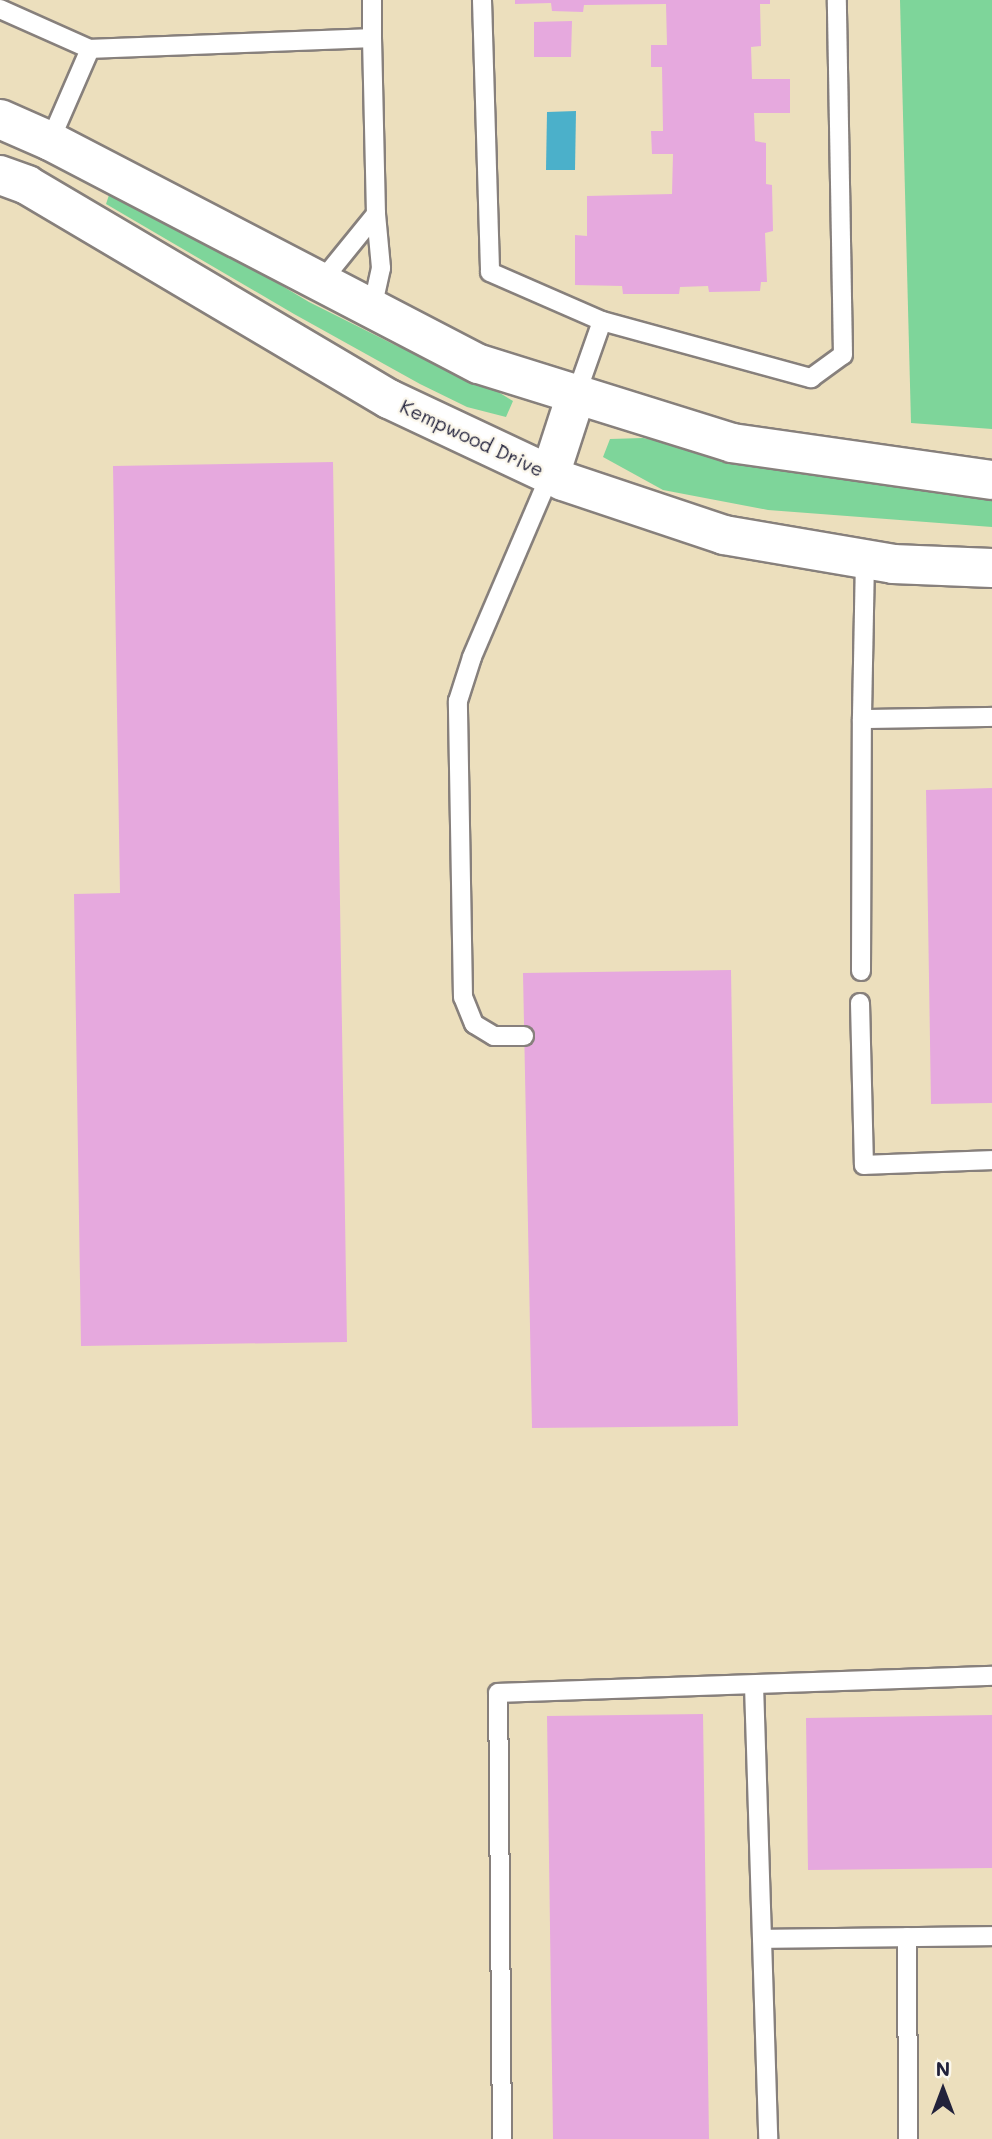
<!DOCTYPE html>
<html>
<head>
<meta charset="utf-8">
<style>
	body { margin:0 }
	#map { position:relative; width:992px; height:2139px; overflow:hidden; background:#ecdfbd; font-family:Mali,sans-serif }
	div>[style] { position:absolute }
	.green>* { inset:0; background:#7ed59a }
	.water>* { inset:0; background:#4bb0ca }
	.building>* { inset:0; background:#e6a9de }
	.roads { filter:drop-shadow(2px 0 #87807c) drop-shadow(-2px 0 #87807c) drop-shadow(0 2px #87807c) drop-shadow(0 -2px #87807c) }
	.lane>* { height:18px; margin:-9px; padding:0 9px; transform-origin:9px; border-radius:9px; background:#fff }
	.secondary>* { height:38px; margin:-19px; padding:0 19px; transform-origin:19px; border-radius:19px; background:#fff }
	span { translate:-50% -50%; white-space:nowrap; text-align:center; line-height:1.15; -webkit-text-stroke:5px #fbf7ec; paint-order:stroke }
	.street-label { font-size:19px; color:#22223b }
	.north { position:absolute; left:908px; top:2055px; width:70px; height:70px; -webkit-text-stroke:5px #fbf7ec; paint-order:stroke; rotate:0deg; font-size:19px; font-weight:700; line-height:28px; text-align:center; color:#22223b }
	.north::after { content:''; display:block; margin:auto; width:24px; height:32px; background:#22223b; clip-path:polygon(50% 0,100% 100%,50% 72%,0 100%) }
</style>
</head>
<body>
<div id="map">
	<div class="green">
		<div style="clip-path:polygon(900px 0,992px 0,992px 429px,911px 423px)"></div>
		<div style="clip-path:polygon(110px 192px,209px 242px,309px 302px,397px 346px,471px 375px,513px 401px,506px 417px,467px 407px,420px 384px,294px 314px,106px 204px)"></div>
		<div style="clip-path:polygon(643px 438px,871px 483px,992px 496px,992px 527px,768px 510px,663px 490px,603px 457px,610px 439px)"></div>
	</div>
	<div class="water">
		<div style="clip-path:polygon(576px 111px,575px 170px,546px 170px,547px 112px)"></div>
	</div>
	<div class="building">
		<div style="clip-path:polygon(515px 0,770px 0,770px 4px,760px 4px,761px 46px,751px 47px,752px 79px,790px 79px,790px 113px,754px 113px,755px 141px,766px 143px,766px 184px,772px 185px,773px 231px,765px 233px,767px 282px,761px 282px,760px 291px,709px 292px,708px 286px,680px 287px,679px 294px,623px 294px,622px 286px,575px 285px,575px 235px,587px 236px,587px 196px,672px 194px,673px 154px,652px 154px,651px 131px,663px 131px,662px 67px,651px 67px,651px 45px,667px 45px,666px 4px,584px 5px,583px 12px,552px 11px,551px 3px,515px 4px)"></div>
		<div style="clip-path:polygon(572px 21px,571px 57px,534px 57px,534px 22px)"></div>
		<div style="clip-path:polygon(333px 462px,347px 1342px,81px 1346px,74px 894px,120px 893px,113px 466px)"></div>
		<div style="clip-path:polygon(992px 788px,992px 1103px,931px 1104px,926px 790px)"></div>
		<div style="clip-path:polygon(731px 970px,738px 1426px,532px 1428px,523px 973px)"></div>
		<div style="clip-path:polygon(703px 1714px,709px 2139px,553px 2139px,547px 1716px)"></div>
		<div style="clip-path:polygon(992px 1715px,992px 1868px,808px 1870px,806px 1718px)"></div>
	</div>
	<div class="roads">
		<div class="lane">
			<div style="left:482px;top:0;width:272px;rotate:88.3deg"></div>
			<div style="left:490px;top:272px;width:122px;rotate:23.6deg"></div>
			<div style="left:602px;top:321px;width:217px;rotate:15.3deg"></div>
			<div style="left:811px;top:378px;width:39px;rotate:-36deg"></div>
			<div style="left:843px;top:355px;width:355px;rotate:-91deg"></div>
			<div style="left:0;top:9px;width:98px;rotate:24deg"></div>
			<div style="left:372px;top:38px;width:38px;rotate:-90deg"></div>
			<div style="left:50px;top:141px;width:100px;rotate:-66.5deg"></div>
			<div style="left:90px;top:49px;width:282px;rotate:-2.2deg"></div>
			<div style="left:372px;top:38px;width:176px;rotate:88.7deg"></div>
			<div style="left:376px;top:214px;width:54px;rotate:84.7deg"></div>
			<div style="left:381px;top:268px;width:42px;rotate:102.4deg"></div>
			<div style="left:320px;top:283px;width:89px;rotate:-50.9deg"></div>
			<div style="left:576px;top:395px;width:78px;rotate:-70.6deg"></div>
			<div style="left:865px;top:559px;width:160px;rotate:91.1deg"></div>
			<div style="left:862px;top:719px;width:130px;rotate:-0.9deg"></div>
			<div style="left:861px;top:971px;width:252px;rotate:-89.8deg"></div>
			<div style="left:860px;top:1003px;width:162px;rotate:88.6deg"></div>
			<div style="left:864px;top:1165px;width:128px;rotate:-2.2deg"></div>
			<div style="left:524px;top:1036px;width:30px;rotate:180deg"></div>
			<div style="left:494px;top:1036px;width:23px;rotate:-149deg"></div>
			<div style="left:474px;top:1024px;width:29px;rotate:-112deg"></div>
			<div style="left:463px;top:997px;width:296px;rotate:-91deg"></div>
			<div style="left:458px;top:701px;width:46px;rotate:-72.3deg"></div>
			<div style="left:472px;top:657px;width:198px;rotate:-66.8deg"></div>
			<div style="left:754px;top:1685px;width:454px;rotate:88.2deg"></div>
			<div style="left:907px;top:1937px;width:202px;rotate:89.7deg"></div>
			<div style="left:762px;top:1939px;width:230px;rotate:-0.7deg"></div>
			<div style="left:502px;top:2139px;width:446px;rotate:-90.5deg"></div>
			<div style="left:498px;top:1693px;width:494px;rotate:-2deg"></div>
		</div>
		<div class="secondary">
			<div style="left:0;top:119px;width:55px;rotate:23.7deg"></div>
			<div style="left:50px;top:141px;width:483px;rotate:27.5deg"></div>
			<div style="left:479px;top:364px;width:265px;rotate:17.3deg"></div>
			<div style="left:732px;top:443px;width:263px;rotate:8.1deg"></div>
			<div style="left:0;top:175px;width:29px;rotate:20deg"></div>
			<div style="left:27px;top:185px;width:421px;rotate:30.6deg"></div>
			<div style="left:389px;top:399px;width:192px;rotate:25.2deg"></div>
			<div style="left:563px;top:481px;width:170px;rotate:18.5deg"></div>
			<div style="left:724px;top:535px;width:171px;rotate:9.7deg"></div>
			<div style="left:893px;top:564px;width:99px;rotate:2.3deg"></div>
			<div style="left:550px;top:475px;width:84px;rotate:-72deg"></div>
		</div>
	</div>
	<div class="street-label">
		<span style="left:472px;top:438px;rotate:25deg">Kempwood Drive</span>
	</div>
	<div class="north">N</div>
</div>
</body>
</html>
